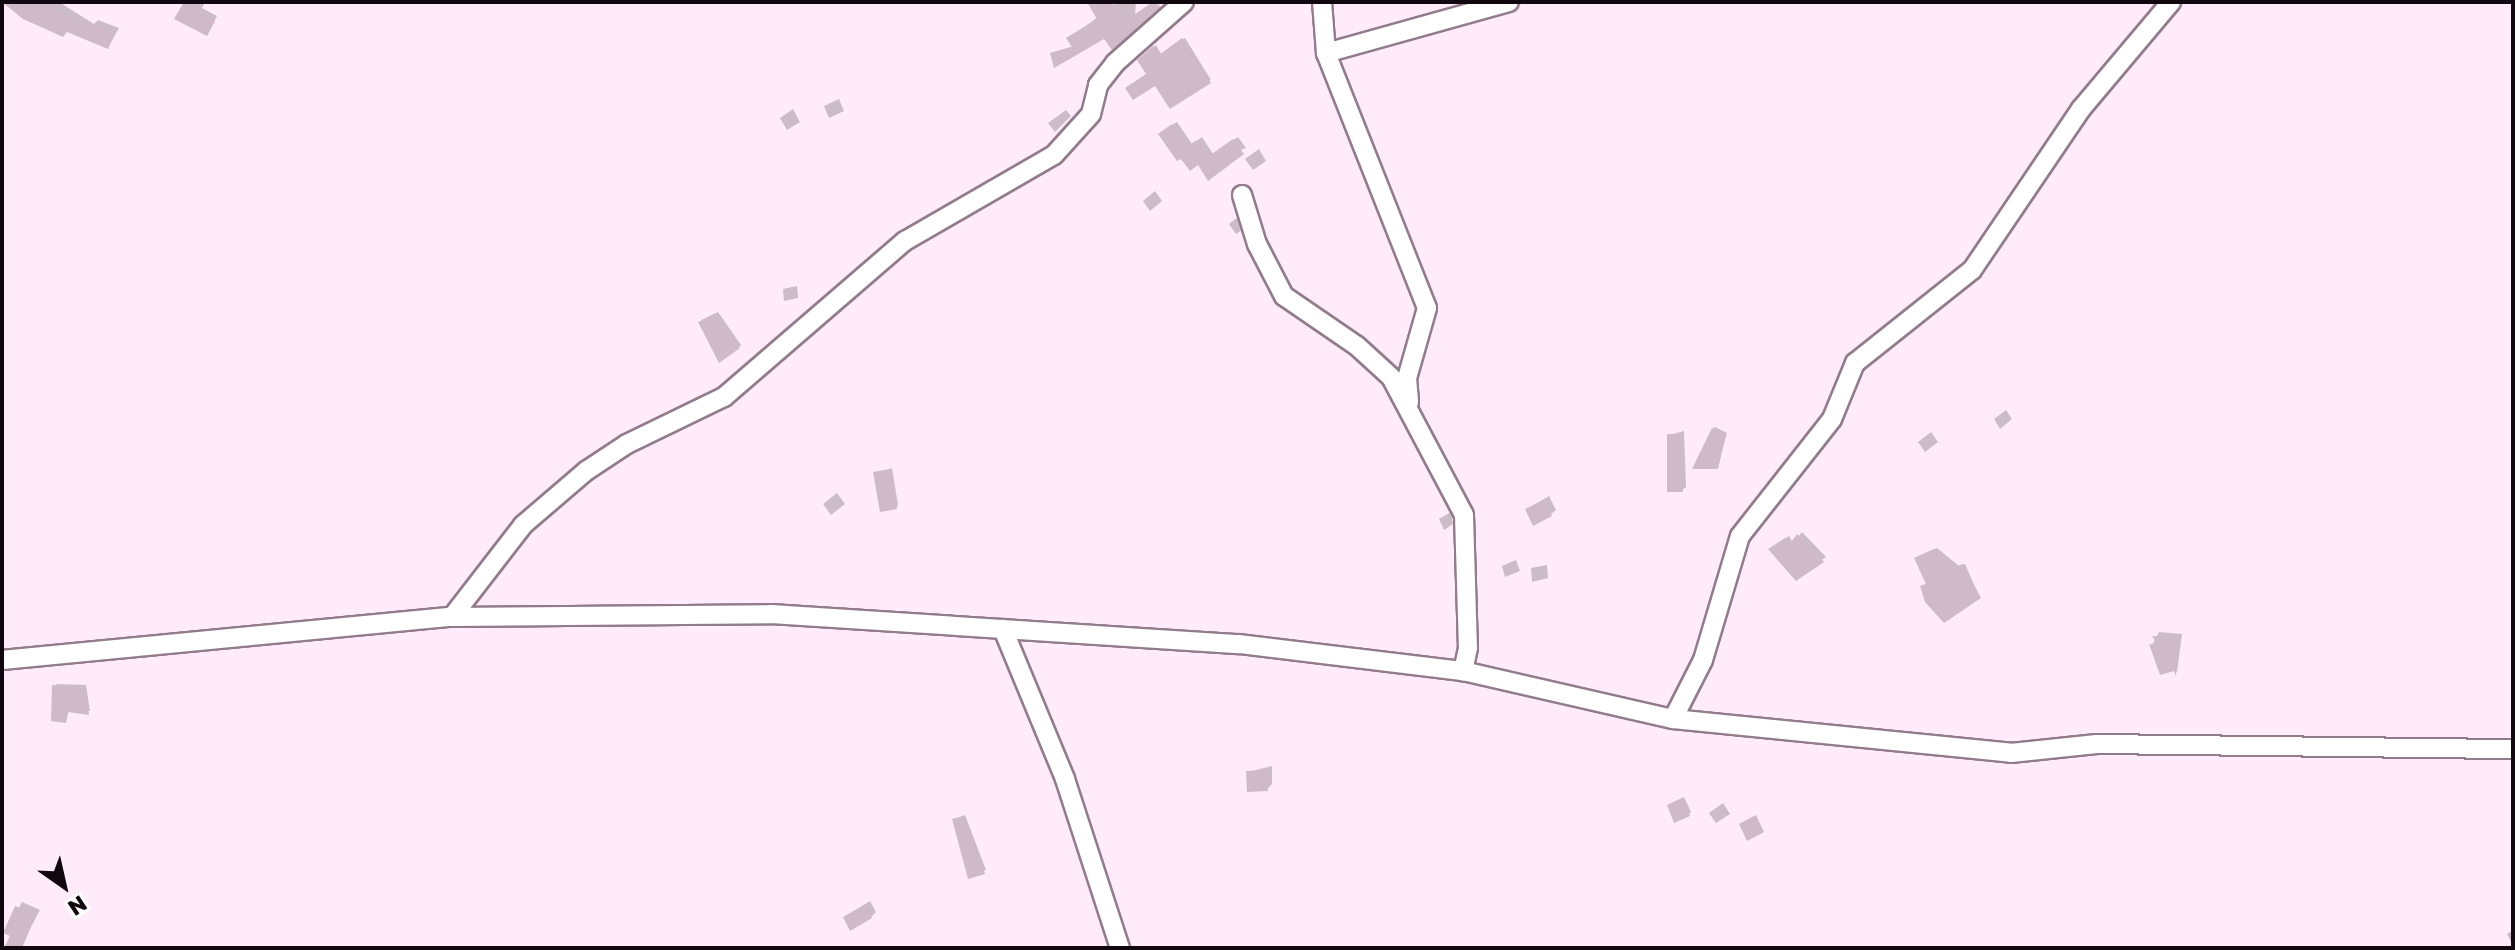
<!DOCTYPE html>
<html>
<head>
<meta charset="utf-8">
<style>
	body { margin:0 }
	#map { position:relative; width:2515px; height:950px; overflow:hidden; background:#ffebf9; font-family:"Golos Text",sans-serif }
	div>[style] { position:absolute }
	.shadow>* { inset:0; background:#0003 }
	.building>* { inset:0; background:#d0b9c9 }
	.roads { filter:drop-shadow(2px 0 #927c8c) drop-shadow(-2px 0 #927c8c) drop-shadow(0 2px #927c8c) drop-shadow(0 -2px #927c8c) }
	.minor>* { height:18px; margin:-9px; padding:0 9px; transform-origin:9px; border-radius:9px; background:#fff }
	span { translate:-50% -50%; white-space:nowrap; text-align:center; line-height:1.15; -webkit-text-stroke:6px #fff; paint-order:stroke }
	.frame { position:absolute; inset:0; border:4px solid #10080e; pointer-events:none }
	.north { position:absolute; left:24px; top:846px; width:80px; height:80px; -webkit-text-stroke:6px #fff; paint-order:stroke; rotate:146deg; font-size:22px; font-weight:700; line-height:32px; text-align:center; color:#10080e }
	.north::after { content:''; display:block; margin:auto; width:28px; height:36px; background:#10080e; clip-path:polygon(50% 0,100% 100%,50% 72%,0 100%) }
</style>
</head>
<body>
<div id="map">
	<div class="shadow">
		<div style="clip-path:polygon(4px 2px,59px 2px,94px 24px,98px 20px,119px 28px,108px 47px)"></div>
		<div style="clip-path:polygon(184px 2px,205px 2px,202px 8px,217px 16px,210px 29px,177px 18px)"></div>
		<div style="clip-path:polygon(1118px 2px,1136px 2px,1135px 16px,1161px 3px,1112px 47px,1104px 36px,1055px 65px,1054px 52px,1074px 46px,1071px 37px)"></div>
		<div style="clip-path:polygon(1185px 38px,1211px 80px,1155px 84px,1139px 60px,1156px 45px,1161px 54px)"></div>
		<div style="clip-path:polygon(839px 99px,844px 111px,829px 118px,824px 106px)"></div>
		<div style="clip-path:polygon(793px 109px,800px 122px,787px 130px,780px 118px)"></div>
		<div style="clip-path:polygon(1066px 110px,1071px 116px,1055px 132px,1048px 123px)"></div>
		<div style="clip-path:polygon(1177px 122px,1192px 144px,1202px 137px,1213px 154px,1238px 137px,1246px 148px,1199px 163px,1164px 130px)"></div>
		<div style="clip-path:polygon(1259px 149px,1266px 161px,1253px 170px,1245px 159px)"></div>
		<div style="clip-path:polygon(1155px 191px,1162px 201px,1150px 211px,1143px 201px)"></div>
		<div style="clip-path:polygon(1238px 217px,1242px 230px,1236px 234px,1229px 224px)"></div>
		<div style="clip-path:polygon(797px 286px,798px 298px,784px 301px,783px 289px)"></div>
		<div style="clip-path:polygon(718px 312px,741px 345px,739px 347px,702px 320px)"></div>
		<div style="clip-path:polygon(2006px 410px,2012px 419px,2000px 429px,1994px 419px)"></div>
		<div style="clip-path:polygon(1715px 427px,1727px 433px,1717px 467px,1713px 429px)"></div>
		<div style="clip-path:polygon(1684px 431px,1686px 487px,1682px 490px,1669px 435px)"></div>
		<div style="clip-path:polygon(1931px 432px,1938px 442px,1925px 452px,1918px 442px)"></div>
		<div style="clip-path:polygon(892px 468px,898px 505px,896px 507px,875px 473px)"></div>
		<div style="clip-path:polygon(837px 493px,845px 504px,831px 515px,823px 504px)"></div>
		<div style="clip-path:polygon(1549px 496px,1556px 510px,1550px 515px,1527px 509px)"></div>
		<div style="clip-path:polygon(1451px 512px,1453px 524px,1444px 530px,1439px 519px)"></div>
		<div style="clip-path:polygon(1802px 532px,1826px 557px,1797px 578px,1774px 546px,1789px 536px,1793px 543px)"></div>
		<div style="clip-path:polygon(1937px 548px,1959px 566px,1965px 564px,1979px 596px,1922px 586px,1928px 583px,1918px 557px)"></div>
		<div style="clip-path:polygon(1516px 560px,1520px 571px,1505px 577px,1502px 566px)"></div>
		<div style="clip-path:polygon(1547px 565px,1548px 578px,1532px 582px,1531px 568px)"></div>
		<div style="clip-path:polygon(2159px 632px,2182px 634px,2177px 672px,2152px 645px)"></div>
		<div style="clip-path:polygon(56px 684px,86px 685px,90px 711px,69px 710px,66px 721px)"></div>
		<div style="clip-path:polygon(1272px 766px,1272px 784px,1267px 789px,1248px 772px)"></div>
		<div style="clip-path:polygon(1684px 797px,1691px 812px,1689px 814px,1671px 804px)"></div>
		<div style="clip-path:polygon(1723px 803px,1730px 814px,1716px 823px,1709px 813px)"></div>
		<div style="clip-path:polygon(965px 815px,986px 870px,969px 876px,954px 820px)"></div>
		<div style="clip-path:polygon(870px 901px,876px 912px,871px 917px,845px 917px)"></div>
		<div style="clip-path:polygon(22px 902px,40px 910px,24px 940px,6px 932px)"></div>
		<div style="clip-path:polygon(2513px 930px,2513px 945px,2507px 934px)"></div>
	</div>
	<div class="building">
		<div style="clip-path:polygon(2px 2px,57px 2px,53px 8px,89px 29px,91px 24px,115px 34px,108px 49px,67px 32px,63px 37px,23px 19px)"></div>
		<div style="clip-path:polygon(184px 2px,204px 2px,199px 13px,215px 21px,207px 36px,174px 19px)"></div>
		<div style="clip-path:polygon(1087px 2px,1111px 2px,1126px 20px,1153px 2px,1161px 7px,1112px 50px,1104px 39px,1054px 68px,1050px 53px,1072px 47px,1066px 38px,1097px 19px)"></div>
		<div style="clip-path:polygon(1182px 38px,1211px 83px,1170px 109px,1155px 86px,1133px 100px,1125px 88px,1146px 74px,1137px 60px,1153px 46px,1159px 55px)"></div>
		<div style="clip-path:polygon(1172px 124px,1187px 146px,1197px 140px,1209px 156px,1233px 139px,1244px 154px,1208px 181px,1198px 165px,1190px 171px,1181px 159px,1177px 161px,1158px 134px)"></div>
		<div style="clip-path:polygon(716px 313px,740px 348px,719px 363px,698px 322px)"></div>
		<div style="clip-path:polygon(1712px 428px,1726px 435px,1718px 469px,1692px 469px)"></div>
		<div style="clip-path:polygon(1667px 434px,1682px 434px,1683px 492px,1667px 492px)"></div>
		<div style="clip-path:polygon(891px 469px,897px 509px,880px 512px,873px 472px)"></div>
		<div style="clip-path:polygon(1544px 500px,1552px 516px,1533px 526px,1525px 509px)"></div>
		<div style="clip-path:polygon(1797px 534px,1824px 562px,1796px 581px,1768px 549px,1785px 538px,1789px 545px)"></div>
		<div style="clip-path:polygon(1934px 549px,1957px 566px,1963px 564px,1981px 598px,1944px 623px,1925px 602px,1920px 586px,1926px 584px,1914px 558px)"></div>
		<div style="clip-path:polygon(2152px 636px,2179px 637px,2176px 676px,2174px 671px,2160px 675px,2149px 644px,2158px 645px)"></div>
		<div style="clip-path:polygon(52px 685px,84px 686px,89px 715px,68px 712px,66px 723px,51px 721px)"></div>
		<div style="clip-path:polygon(1268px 770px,1268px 791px,1247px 792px,1246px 771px)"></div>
		<div style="clip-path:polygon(1682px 798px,1690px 816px,1674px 823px,1667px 805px)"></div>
		<div style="clip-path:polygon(1756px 815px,1764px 832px,1747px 841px,1739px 824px)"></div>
		<div style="clip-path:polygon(963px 816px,985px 874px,968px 879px,952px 819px)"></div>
		<div style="clip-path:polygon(864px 905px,872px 918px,850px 931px,843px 917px)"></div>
		<div style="clip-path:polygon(15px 906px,36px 915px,22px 948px,4px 948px,10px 936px,3px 933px)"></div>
	</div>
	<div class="roads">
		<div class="minor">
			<div style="left:1322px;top:2px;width:51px;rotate:85.5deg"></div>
			<div style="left:1326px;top:53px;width:274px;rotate:68.4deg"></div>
			<div style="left:1427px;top:308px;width:73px;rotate:105.9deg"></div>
			<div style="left:1407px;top:378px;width:24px;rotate:85deg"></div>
			<div style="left:1326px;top:53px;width:190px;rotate:-15.6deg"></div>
			<div style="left:1242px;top:195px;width:51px;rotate:73deg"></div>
			<div style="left:1257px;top:244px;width:59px;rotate:62.6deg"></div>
			<div style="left:1284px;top:296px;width:88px;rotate:34.4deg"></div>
			<div style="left:1357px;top:346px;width:46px;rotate:42.4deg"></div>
			<div style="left:1391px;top:377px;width:156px;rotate:62.1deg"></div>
			<div style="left:1464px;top:515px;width:133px;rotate:88.3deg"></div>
			<div style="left:1468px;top:648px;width:24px;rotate:102deg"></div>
			<div style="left:452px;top:617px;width:116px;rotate:-52.3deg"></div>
			<div style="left:523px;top:525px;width:83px;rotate:-40.6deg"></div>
			<div style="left:586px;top:471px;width:49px;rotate:-33.4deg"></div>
			<div style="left:627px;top:444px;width:108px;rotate:-25.9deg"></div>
			<div style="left:724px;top:397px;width:239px;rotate:-40.8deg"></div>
			<div style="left:905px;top:241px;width:172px;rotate:-30deg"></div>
			<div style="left:1054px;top:155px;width:55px;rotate:-47.9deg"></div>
			<div style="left:1091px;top:114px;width:30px;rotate:-76deg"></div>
			<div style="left:1098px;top:85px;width:28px;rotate:-52deg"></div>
			<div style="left:1115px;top:63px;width:92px;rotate:-41.5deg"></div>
			<div style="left:1003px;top:629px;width:162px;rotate:67.5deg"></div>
			<div style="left:1065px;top:779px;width:178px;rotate:72deg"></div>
			<div style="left:2px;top:660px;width:452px;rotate:-5.5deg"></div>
			<div style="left:452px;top:617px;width:319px;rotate:-0.5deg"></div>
			<div style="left:771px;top:614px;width:469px;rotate:3.7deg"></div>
			<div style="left:1239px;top:644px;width:226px;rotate:6.9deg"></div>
			<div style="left:1463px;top:671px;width:215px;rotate:12.9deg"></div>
			<div style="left:1673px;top:719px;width:340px;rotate:5.7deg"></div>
			<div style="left:2011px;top:753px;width:86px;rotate:-6deg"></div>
			<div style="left:2097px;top:744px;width:416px;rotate:0.7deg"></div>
			<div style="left:1673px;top:719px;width:66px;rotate:-63deg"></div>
			<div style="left:1703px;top:660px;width:129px;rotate:-73.4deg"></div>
			<div style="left:1740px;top:536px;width:149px;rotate:-51.8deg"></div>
			<div style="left:1832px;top:419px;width:61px;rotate:-67.7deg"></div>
			<div style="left:1855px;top:363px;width:149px;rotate:-38.5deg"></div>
			<div style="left:1972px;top:270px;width:194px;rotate:-55.9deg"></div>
			<div style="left:2081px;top:109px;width:140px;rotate:-49.9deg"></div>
		</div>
	</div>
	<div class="frame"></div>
	<div class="north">N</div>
</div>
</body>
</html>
